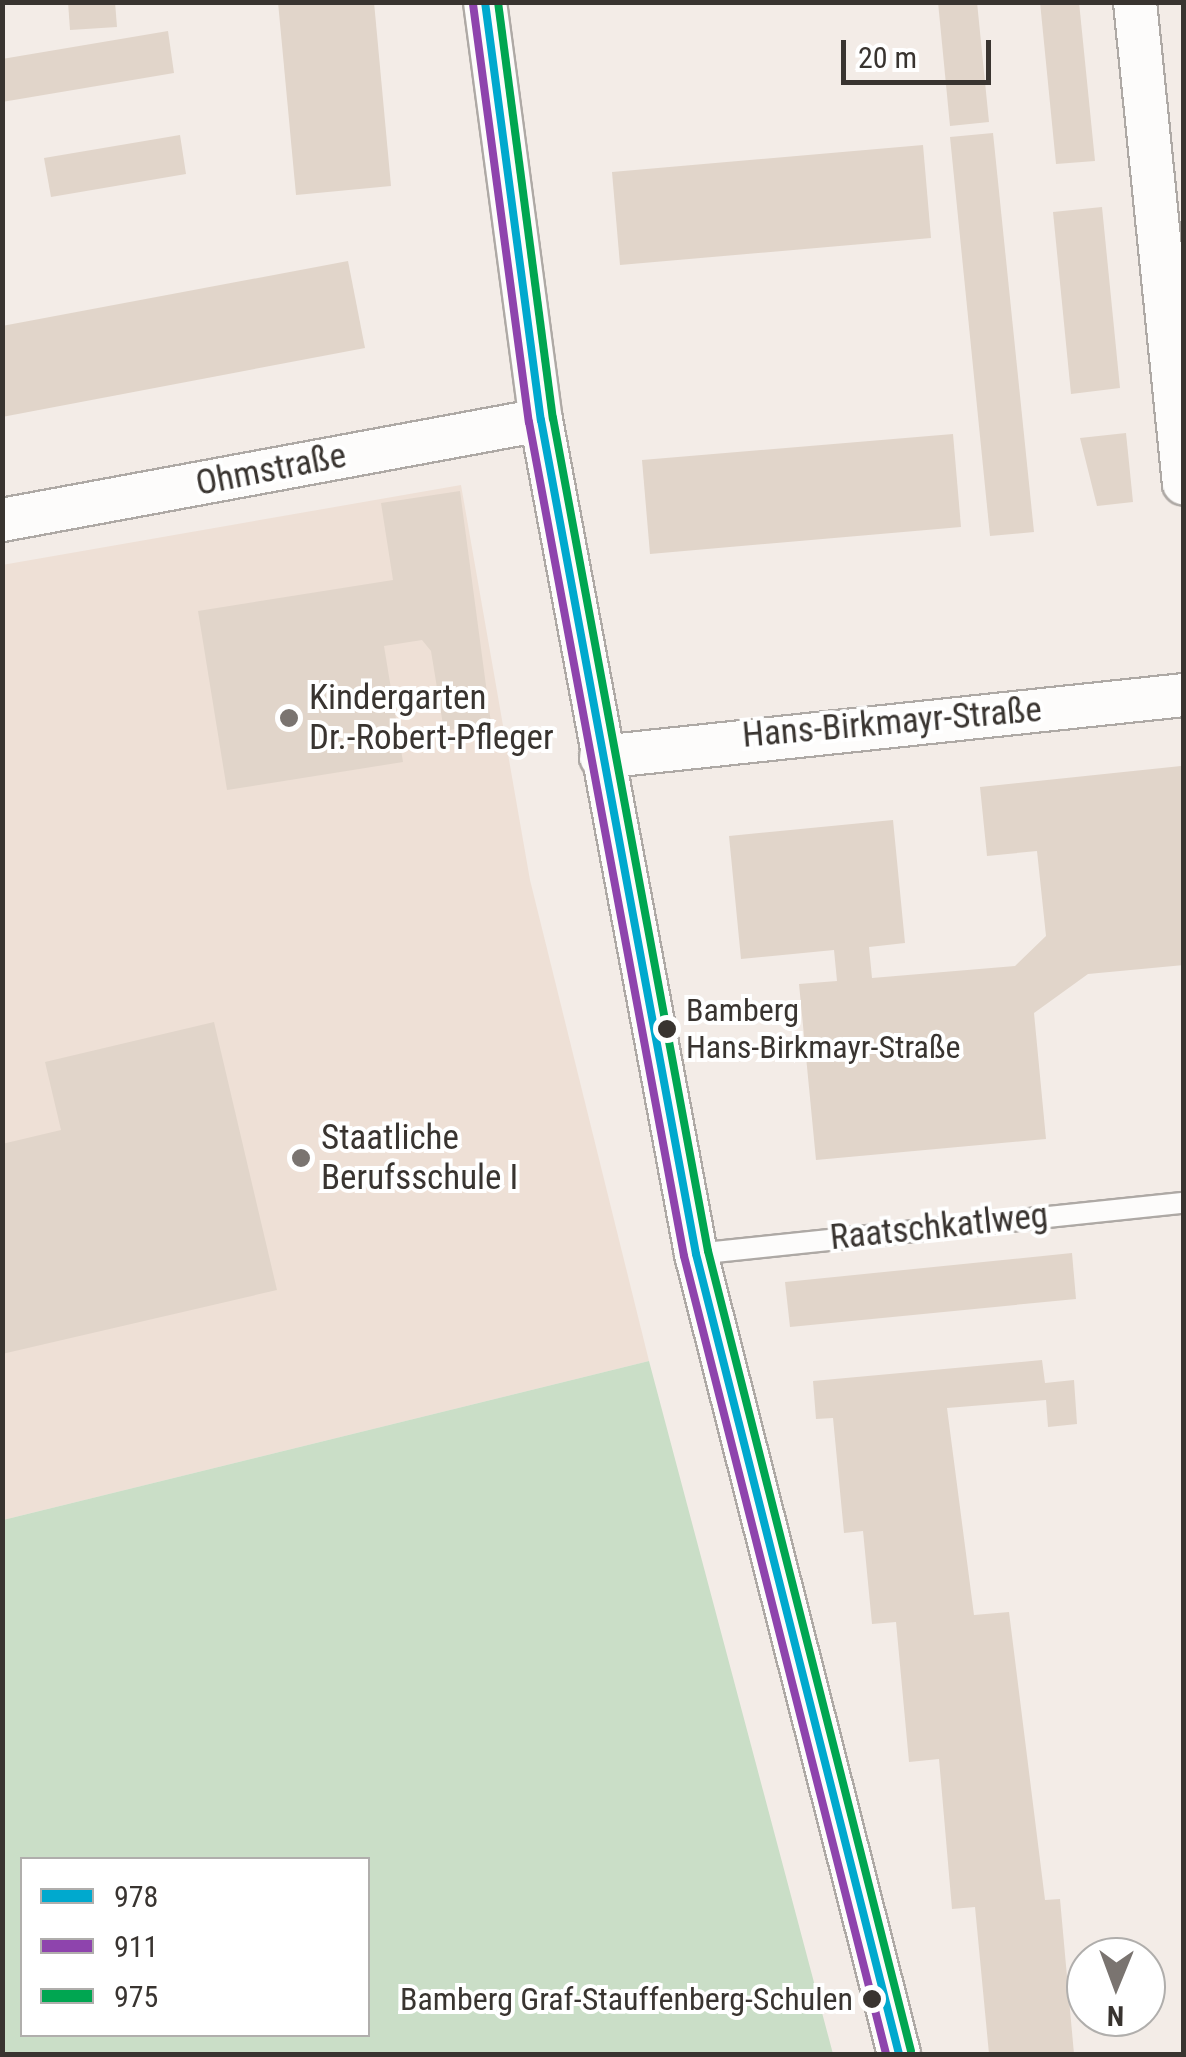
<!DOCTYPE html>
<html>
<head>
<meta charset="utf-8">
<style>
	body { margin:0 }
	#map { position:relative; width:1186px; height:2057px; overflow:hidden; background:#f3ece7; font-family:"Roboto Condensed",sans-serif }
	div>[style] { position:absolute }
	.built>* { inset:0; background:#eee0d6 }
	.green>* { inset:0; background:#cadec7 }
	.building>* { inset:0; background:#e1d5ca }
	.roads { filter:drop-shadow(2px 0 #aea9a5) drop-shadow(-2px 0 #aea9a5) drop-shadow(0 2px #aea9a5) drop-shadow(0 -2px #aea9a5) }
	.service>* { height:20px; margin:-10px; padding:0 10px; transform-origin:10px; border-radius:10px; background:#fdfcfb }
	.minor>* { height:42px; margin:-21px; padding:0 21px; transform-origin:21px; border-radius:21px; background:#fdfcfb }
	.bus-1>* { height:8px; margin:-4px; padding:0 4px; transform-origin:4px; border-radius:4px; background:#00a9ce }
	.bus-2>* { height:8px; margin:-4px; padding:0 4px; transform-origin:4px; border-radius:4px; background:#8e44ad }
	.bus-3>* { height:8px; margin:-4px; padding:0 4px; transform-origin:4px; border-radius:4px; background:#00a651 }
	.dots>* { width:28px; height:28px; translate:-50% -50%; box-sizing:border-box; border:5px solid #fff; border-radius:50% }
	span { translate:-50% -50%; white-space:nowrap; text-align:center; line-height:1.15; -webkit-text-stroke:8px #fff; paint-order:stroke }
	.bus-label { font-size:32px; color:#393430 }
	.left { translate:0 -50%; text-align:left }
	.right { translate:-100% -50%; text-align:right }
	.street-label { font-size:35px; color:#393430 }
	.poi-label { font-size:35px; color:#393430 }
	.frame { position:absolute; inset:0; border:5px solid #393430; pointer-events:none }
	.legend { position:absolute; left:20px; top:1857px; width:350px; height:180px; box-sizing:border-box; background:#fff; border:2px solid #b0aeac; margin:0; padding:12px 18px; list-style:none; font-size:30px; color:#393430 }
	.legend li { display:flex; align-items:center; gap:20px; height:50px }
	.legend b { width:50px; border:2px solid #b0aeac }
	.north { position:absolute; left:1066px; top:1937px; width:100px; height:100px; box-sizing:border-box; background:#fff; border:2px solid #b0aeac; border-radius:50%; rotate:181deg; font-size:28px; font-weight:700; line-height:40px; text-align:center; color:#393430 }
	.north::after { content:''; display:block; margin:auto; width:35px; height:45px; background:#7a7470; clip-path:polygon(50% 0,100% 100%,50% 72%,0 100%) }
	.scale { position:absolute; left:841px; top:40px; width:150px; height:45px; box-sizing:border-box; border:5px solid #393430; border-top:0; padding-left:12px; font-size:30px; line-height:35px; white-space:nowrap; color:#393430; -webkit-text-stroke:8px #fff; paint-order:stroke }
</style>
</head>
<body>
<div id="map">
	<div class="built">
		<div style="clip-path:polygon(461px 485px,530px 880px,649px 1361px,3px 1520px,2px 565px)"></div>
	</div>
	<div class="green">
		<div style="clip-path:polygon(evenodd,649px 1361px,833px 2054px,3px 2054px,3px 1520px,649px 1361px,22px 1860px,368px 1860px,368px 2034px,22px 2034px,22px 1860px)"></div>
	</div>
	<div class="building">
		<div style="clip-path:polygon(68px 2px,115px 2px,117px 27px,70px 30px)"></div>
		<div style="clip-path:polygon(278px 2px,374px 2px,391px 186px,296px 195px)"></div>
		<div style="clip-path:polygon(938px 2px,977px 2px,989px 122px,950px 126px)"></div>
		<div style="clip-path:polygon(1040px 2px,1079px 2px,1095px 161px,1056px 164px)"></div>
		<div style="clip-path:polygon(168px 31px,174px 73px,2px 102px,2px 59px)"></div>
		<div style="clip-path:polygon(993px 133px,1034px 532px,990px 536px,950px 137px)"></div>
		<div style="clip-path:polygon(180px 135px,186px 174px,51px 197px,44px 158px)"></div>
		<div style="clip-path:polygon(923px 145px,931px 238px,620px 265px,612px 172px)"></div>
		<div style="clip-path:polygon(1102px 207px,1120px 388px,1071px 394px,1053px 212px)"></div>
		<div style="clip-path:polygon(348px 261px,365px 348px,2px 417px,2px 326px)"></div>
		<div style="clip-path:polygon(1126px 433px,1133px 502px,1097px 506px,1080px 438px)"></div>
		<div style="clip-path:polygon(953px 434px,961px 527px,650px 554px,642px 460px)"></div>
		<div style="clip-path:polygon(460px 491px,491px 723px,444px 731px,431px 651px,422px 640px,384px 646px,403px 762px,227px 790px,198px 611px,393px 580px,381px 503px)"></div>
		<div style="clip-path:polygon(1181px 766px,1184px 965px,1088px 974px,1034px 1013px,1046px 1139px,816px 1160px,799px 984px,837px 981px,834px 950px,741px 959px,729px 836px,893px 820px,905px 943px,869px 947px,872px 978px,1015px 966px,1046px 936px,1037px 851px,987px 856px,980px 787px)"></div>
		<div style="clip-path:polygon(214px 1022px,277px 1290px,2px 1354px,2px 1144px,61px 1130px,45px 1062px)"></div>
		<div style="clip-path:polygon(1072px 1253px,1076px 1299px,790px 1327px,785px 1282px)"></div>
		<div style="clip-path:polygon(1042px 1360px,1045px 1383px,1074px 1380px,1077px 1424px,1048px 1427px,1046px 1400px,947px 1408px,974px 1615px,1009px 1612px,1045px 1900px,1060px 1899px,1074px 2054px,989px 2054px,975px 1907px,952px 1909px,939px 1759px,909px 1762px,896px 1622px,872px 1624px,863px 1531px,844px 1533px,833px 1418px,816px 1419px,813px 1381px)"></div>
	</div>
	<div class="roads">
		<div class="service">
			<div style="left:696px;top:1254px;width:491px;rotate:-6deg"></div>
		</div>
		<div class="minor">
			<div style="left:485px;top:2px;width:422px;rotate:82.4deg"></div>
			<div style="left:541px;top:420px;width:848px;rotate:79.47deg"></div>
			<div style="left:696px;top:1254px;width:825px;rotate:75.76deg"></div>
			<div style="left:1135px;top:2px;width:484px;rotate:84.2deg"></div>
			<div style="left:2px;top:520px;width:548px;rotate:-10.51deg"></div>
			<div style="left:601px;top:757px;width:586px;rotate:-6.07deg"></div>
		</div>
	</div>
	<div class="bus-1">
		<div style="left:485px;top:2px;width:422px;rotate:82.4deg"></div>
		<div style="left:541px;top:420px;width:848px;rotate:79.47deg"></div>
		<div style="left:696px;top:1254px;width:825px;rotate:75.76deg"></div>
	</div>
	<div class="bus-2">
		<div style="left:473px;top:4px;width:422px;rotate:82.4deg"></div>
		<div style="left:529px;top:422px;width:848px;rotate:79.47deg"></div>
		<div style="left:684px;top:1256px;width:823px;rotate:75.79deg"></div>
	</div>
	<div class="bus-3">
		<div style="left:498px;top:2px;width:420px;rotate:82.5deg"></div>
		<div style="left:553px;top:418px;width:847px;rotate:79.46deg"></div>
		<div style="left:708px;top:1251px;width:825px;rotate:75.76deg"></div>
	</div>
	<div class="dots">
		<div style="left:289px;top:718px;background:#7a7470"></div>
		<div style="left:667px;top:1029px;background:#393430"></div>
		<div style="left:301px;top:1158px;background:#7a7470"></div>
		<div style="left:872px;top:1999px;background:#393430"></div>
	</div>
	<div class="bus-label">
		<span class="left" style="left:686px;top:1029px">Bamberg<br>Hans-Birkmayr-Straße</span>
		<span class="right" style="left:853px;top:1999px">Bamberg Graf-Stauffenberg-Schulen</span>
	</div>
	<div class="street-label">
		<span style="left:271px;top:470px;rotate:-11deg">Ohmstraße</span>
		<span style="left:892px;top:723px;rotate:-5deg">Hans-Birkmayr-Straße</span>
		<span style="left:939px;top:1227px;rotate:-6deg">Raatschkatlweg</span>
	</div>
	<div class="poi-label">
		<span class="left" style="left:309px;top:718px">Kindergarten<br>Dr.-Robert-Pfleger</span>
		<span class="left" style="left:321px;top:1158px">Staatliche<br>Berufsschule I</span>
	</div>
	<div class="frame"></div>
	<ul class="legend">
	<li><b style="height:12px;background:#00a9ce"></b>978</li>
	<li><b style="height:12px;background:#8e44ad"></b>911</li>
	<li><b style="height:12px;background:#00a651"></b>975</li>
	</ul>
	<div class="north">N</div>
	<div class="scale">20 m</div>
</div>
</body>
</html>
